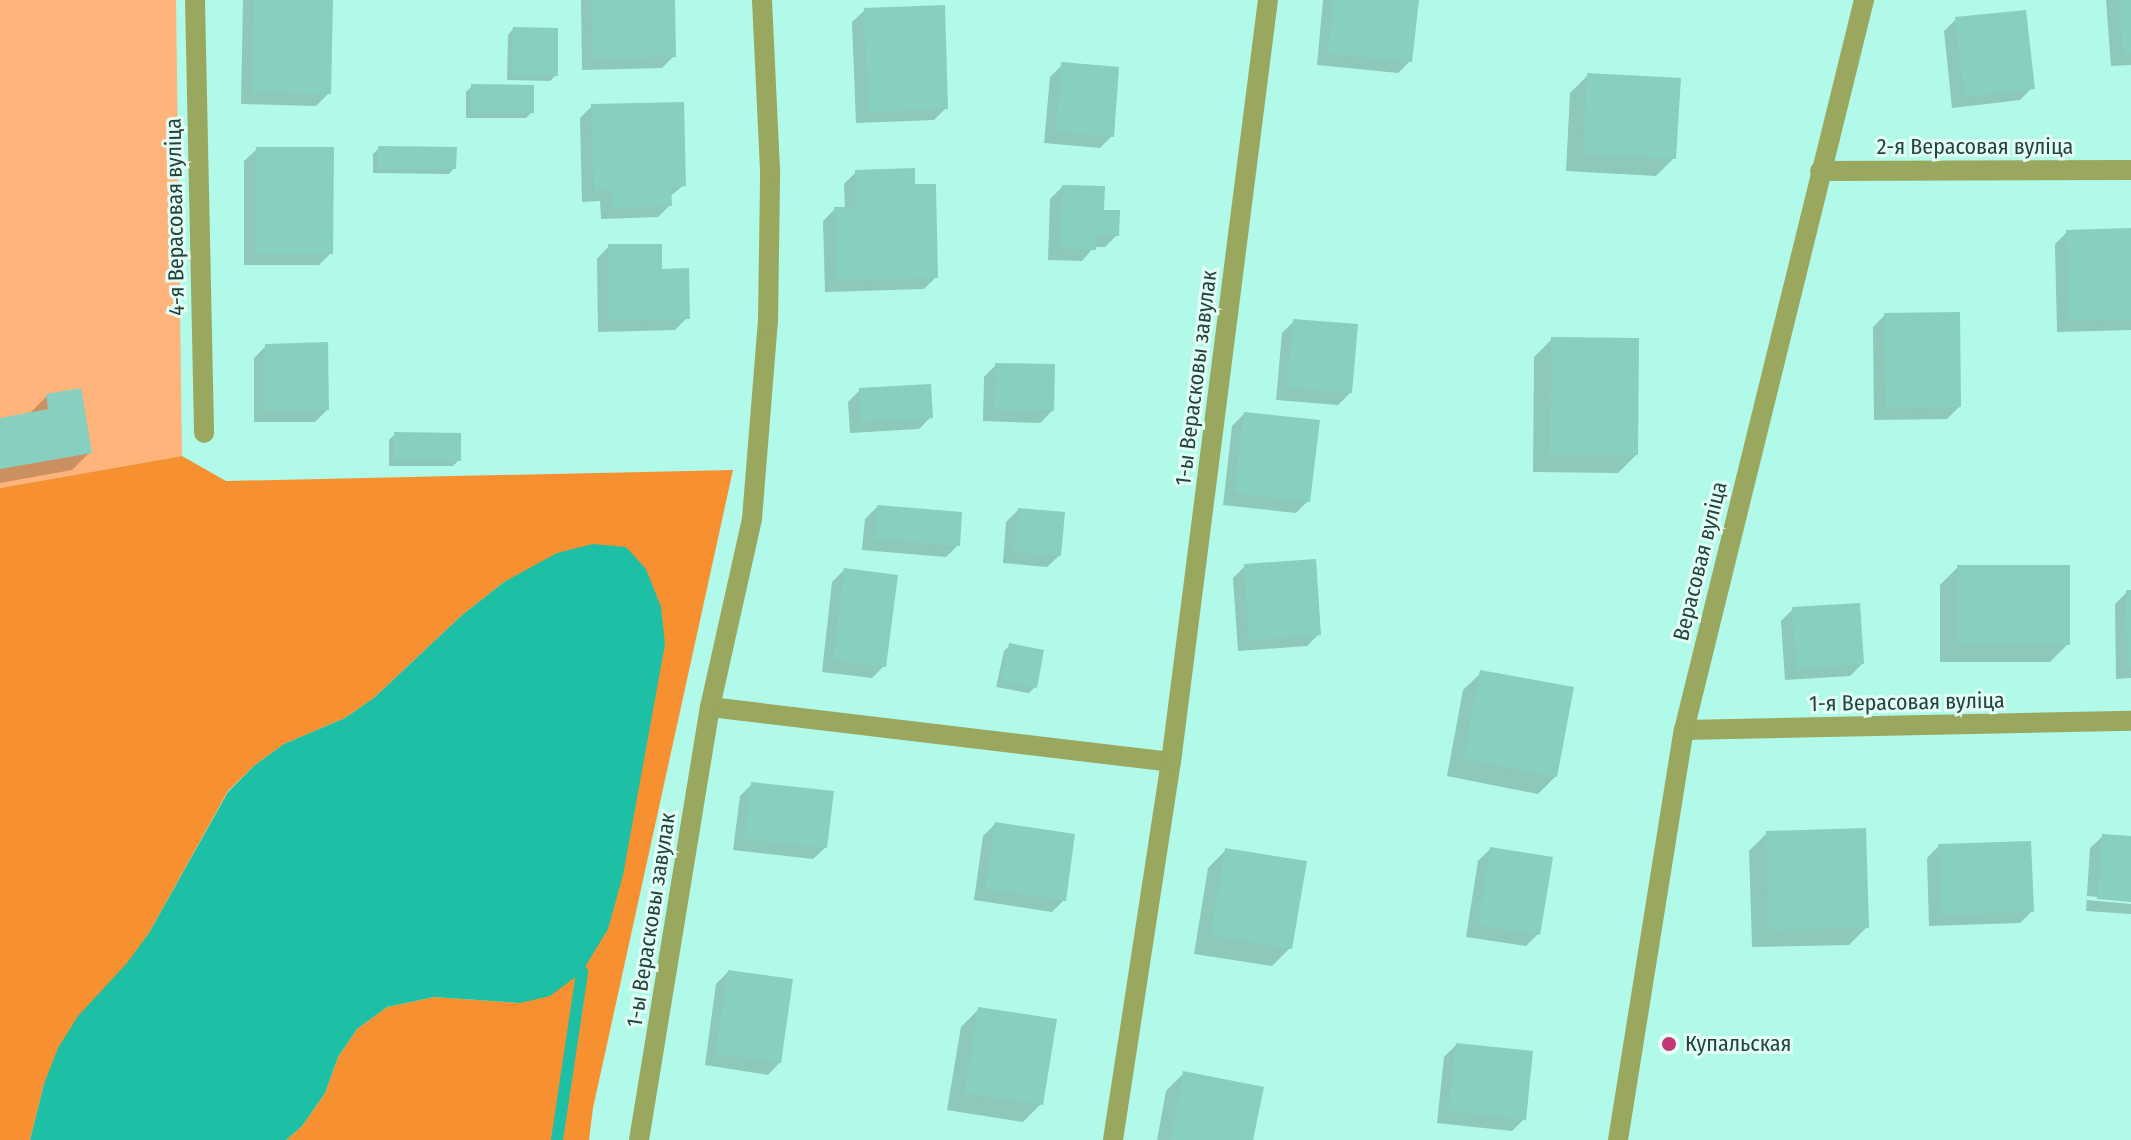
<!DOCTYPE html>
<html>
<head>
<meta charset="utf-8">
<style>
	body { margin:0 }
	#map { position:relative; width:2131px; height:1140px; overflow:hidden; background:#b1fae9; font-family:"Fira Sans Condensed",sans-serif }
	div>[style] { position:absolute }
	.green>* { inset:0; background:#feb47a }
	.forest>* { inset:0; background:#f69031 }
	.water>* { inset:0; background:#1dbfa5 }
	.shadow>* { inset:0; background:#0003 }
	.stream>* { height:12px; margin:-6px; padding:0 6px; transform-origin:6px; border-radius:6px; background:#1dbfa5 }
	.building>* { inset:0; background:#87cfbf }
	.minor>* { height:20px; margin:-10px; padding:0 10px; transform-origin:10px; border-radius:10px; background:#9aa85f }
	.dots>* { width:22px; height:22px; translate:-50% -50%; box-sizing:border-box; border:4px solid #e2fdf6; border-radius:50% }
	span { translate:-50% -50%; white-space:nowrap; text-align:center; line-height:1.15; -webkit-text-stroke:6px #e2fdf6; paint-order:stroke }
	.street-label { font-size:22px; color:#25433c }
	.poi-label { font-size:22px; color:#25433c }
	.left { translate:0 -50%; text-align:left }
</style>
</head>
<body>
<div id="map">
	<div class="green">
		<div style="clip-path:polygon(0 0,176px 0,182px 456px,0 488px)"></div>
	</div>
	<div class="forest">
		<div style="clip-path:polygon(182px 456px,226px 481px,733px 470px,593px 1108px,589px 1140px,286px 1140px,302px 1126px,325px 1093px,338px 1057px,357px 1029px,387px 1007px,434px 997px,520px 1003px,504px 582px,461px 616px,375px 697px,345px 718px,284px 744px,255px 765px,228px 791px,149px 933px,44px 1084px,30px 1140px,0 1140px,0 488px)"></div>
	</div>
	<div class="water">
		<div style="clip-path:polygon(593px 544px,626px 547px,646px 569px,661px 607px,665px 644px,623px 875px,608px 929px,582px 972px,550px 996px,520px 1003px,434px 997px,387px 1007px,357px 1029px,338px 1057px,325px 1093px,302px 1126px,286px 1140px,30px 1140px,44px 1084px,58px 1048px,78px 1016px,127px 963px,149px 933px,228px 792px,255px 765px,284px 744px,345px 718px,375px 697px,461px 616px,504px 582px,557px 553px)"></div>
	</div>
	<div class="shadow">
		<div style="clip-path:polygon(243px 0,331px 0,329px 93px,316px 106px,241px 104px)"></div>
		<div style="clip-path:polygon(581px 0,673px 0,674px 56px,662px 68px,582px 70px)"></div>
		<div style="clip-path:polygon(1323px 0,1417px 0,1410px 61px,1398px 73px,1317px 65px)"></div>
		<div style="clip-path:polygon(2106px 0,2131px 0,2131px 65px,2111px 66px)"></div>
		<div style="clip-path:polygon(865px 10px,946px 108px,934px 120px,856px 123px,852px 22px)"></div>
		<div style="clip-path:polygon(1956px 19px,2032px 88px,2020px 100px,1952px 108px,1944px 31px)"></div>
		<div style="clip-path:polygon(513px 29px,556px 75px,550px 81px,507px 80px,508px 35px)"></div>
		<div style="clip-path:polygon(1062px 65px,1112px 136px,1100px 148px,1044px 143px,1050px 77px)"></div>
		<div style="clip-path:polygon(1588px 75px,1674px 158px,1656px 176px,1566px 171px,1570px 93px)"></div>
		<div style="clip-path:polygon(472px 86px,532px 112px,526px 118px,466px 118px,466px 92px)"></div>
		<div style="clip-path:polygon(592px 106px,684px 185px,669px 197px,670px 205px,658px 217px,601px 219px,600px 201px,582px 202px,580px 118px)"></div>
		<div style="clip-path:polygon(379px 148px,454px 168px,449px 174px,373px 173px,373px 154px)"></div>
		<div style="clip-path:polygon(257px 149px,331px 253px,319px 265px,244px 265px,244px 161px)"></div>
		<div style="clip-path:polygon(856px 172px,913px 186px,936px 277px,924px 289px,825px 292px,823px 221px,835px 209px,845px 209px,844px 184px)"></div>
		<div style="clip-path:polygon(1062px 187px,1102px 212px,1117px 235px,1105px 247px,1094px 247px,1082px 261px,1048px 260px,1050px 199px)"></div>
		<div style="clip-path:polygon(2131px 230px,2131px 330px,2057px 332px,2055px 244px,2067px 232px)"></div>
		<div style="clip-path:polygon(609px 246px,660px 271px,687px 318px,675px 330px,598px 332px,597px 259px)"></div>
		<div style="clip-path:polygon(1885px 315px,1959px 407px,1947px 419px,1874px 420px,1873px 327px)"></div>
		<div style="clip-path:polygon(1294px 321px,1350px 393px,1338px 405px,1276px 400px,1282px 333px)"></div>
		<div style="clip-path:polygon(1552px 339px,1636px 455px,1618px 473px,1533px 472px,1534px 357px)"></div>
		<div style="clip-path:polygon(266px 346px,327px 410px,315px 422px,254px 422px,254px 358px)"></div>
		<div style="clip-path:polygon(996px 365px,1052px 411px,1040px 423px,983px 421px,984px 377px)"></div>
		<div style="clip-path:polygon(860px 390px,931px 417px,919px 429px,850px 433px,848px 402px)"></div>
		<div style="clip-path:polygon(47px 396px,90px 452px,72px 470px,0 483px,0 420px,28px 415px)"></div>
		<div style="clip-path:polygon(1244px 414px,1308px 501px,1296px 513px,1223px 505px,1232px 426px)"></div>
		<div style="clip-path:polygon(395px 434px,459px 460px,453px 466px,389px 466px,389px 440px)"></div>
		<div style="clip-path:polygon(877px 507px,958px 545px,946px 557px,862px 550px,865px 519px)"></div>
		<div style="clip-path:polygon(1018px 510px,1060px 555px,1047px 567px,1003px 563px,1006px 522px)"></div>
		<div style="clip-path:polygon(1245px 566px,1319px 634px,1307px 646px,1238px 651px,1233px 578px)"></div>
		<div style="clip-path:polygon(1958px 567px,2068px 644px,2050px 662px,1940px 662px,1940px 585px)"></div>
		<div style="clip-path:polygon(844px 570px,884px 666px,872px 678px,822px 672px,832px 582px)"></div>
		<div style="clip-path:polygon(2127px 592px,2131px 592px,2131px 678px,2116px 679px,2115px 604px)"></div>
		<div style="clip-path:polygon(1793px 609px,1862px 664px,1850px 676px,1785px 680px,1781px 621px)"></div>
		<div style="clip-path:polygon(1009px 646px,1035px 687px,1029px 693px,996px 687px,1004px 651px)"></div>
		<div style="clip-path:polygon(1481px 673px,1556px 776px,1538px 794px,1447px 776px,1463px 690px)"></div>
		<div style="clip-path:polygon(752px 784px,826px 847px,813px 859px,733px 850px,740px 796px)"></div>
		<div style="clip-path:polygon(995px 824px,1064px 900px,1052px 912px,974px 900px,983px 836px)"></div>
		<div style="clip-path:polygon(1767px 833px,1867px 927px,1849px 945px,1752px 947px,1749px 851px)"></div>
		<div style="clip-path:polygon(2103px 836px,2131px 838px,2131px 900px,2087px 896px,2087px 900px,2131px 904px,2131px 914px,2086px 911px,2090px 848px)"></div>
		<div style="clip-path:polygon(1939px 846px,2032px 911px,2020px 923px,1929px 926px,1927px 858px)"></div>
		<div style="clip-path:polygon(1490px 849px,1538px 934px,1526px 946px,1466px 937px,1478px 861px)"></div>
		<div style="clip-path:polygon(1226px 850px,1290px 948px,1272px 966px,1194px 954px,1208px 868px)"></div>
		<div style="clip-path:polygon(728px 972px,780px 1062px,768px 1075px,705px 1065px,716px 984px)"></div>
		<div style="clip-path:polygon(979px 1009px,1041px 1104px,1023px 1122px,947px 1110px,961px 1027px)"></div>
		<div style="clip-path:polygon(1456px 1045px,1524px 1119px,1512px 1131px,1437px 1123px,1444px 1057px)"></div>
		<div style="clip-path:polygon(1184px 1073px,1251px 1140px,1157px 1140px,1166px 1091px)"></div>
	</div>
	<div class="stream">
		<div style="left:557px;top:1140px;width:170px;rotate:-81.5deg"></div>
	</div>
	<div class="building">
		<div style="clip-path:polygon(254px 0,333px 0,331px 94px,252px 93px)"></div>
		<div style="clip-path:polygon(591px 0,675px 0,676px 57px,593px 59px)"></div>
		<div style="clip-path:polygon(1333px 0,1419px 0,1412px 62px,1328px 54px)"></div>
		<div style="clip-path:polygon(2119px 0,2131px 0,2131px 54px,2123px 55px)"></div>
		<div style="clip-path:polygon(945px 5px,948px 109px,868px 112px,864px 8px)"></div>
		<div style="clip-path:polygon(2026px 10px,2035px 89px,1964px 97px,1955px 17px)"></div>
		<div style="clip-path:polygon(513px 27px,558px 28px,558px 76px,512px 75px)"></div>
		<div style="clip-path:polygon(1061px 62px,1119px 67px,1114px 137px,1056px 132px)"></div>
		<div style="clip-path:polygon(1587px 73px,1681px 78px,1676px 159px,1583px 154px)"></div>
		<div style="clip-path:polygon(471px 84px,534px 85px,534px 113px,471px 113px)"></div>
		<div style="clip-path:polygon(684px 102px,686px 186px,671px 187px,672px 206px,612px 208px,612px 190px,594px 191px,591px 104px)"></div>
		<div style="clip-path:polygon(378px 146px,457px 147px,456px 169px,378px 169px)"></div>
		<div style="clip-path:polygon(256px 147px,334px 147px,333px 254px,255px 254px)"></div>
		<div style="clip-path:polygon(915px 168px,915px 184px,936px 184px,938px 278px,837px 281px,834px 207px,856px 207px,855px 170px)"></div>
		<div style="clip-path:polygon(1062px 185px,1105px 186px,1104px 210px,1120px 210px,1119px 236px,1097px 235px,1096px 250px,1059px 248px)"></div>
		<div style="clip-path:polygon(2131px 228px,2131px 319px,2069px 321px,2066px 230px)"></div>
		<div style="clip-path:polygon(608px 244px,662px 244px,662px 269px,689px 268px,690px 319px,609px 321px)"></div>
		<div style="clip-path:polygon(1960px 312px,1961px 407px,1886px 409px,1884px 313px)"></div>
		<div style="clip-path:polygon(1293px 319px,1358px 324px,1352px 393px,1287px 388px)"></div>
		<div style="clip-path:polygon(1551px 337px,1639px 338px,1638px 455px,1550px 455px)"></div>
		<div style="clip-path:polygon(328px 342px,329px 410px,265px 411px,265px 344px)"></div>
		<div style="clip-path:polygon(995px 363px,1055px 364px,1054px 411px,994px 410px)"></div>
		<div style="clip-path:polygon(931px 384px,933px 418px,861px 422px,859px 388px)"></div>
		<div style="clip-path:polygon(81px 388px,92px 453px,0 469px,0 418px,48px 409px,46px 394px)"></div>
		<div style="clip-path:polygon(1244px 412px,1320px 420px,1310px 502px,1234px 493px)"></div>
		<div style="clip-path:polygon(394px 432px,461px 433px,461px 461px,394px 461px)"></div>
		<div style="clip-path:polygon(877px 505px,962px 512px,960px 546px,874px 539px)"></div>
		<div style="clip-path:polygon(1018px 508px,1065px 512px,1061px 556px,1014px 552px)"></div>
		<div style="clip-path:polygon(1316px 559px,1321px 635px,1249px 640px,1244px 564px)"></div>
		<div style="clip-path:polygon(1957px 565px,2070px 565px,2070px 645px,1957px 644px)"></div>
		<div style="clip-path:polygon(844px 568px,898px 575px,886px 667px,833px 661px)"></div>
		<div style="clip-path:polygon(2126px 590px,2131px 590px,2131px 667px,2127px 667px)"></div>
		<div style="clip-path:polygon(1860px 603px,1864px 664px,1796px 669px,1792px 607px)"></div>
		<div style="clip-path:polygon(1009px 643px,1044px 650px,1037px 688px,1001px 681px)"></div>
		<div style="clip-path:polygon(1480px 670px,1574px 687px,1557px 777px,1463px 759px)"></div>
		<div style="clip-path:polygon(751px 782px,834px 791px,827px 848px,744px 839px)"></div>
		<div style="clip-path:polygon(995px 822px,1075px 834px,1066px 901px,985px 889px)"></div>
		<div style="clip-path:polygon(1866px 828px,1869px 928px,1769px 930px,1766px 831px)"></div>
		<div style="clip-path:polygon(2102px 834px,2131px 836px,2131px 902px,2097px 899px)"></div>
		<div style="clip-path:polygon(2031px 841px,2034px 912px,1941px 915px,1938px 844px)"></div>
		<div style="clip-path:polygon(1490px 847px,1553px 857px,1540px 935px,1477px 925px)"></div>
		<div style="clip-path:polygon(1225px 848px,1307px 861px,1292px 949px,1210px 936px)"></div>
		<div style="clip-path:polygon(728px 970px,793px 979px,781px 1063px,715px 1054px)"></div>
		<div style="clip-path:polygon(978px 1007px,1057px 1019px,1043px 1105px,964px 1093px)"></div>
		<div style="clip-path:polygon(1456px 1043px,1533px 1051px,1526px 1120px,1448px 1111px)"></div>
		<div style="clip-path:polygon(1183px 1071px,1264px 1087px,1253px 1140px,1170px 1140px)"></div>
	</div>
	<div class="minor">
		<div style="left:195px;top:0;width:433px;rotate:88.8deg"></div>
		<div style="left:1820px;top:171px;width:311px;rotate:-0.2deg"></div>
		<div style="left:710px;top:707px;width:464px;rotate:6.8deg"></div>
		<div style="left:1684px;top:730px;width:447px;rotate:-1.2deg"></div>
		<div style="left:639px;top:1140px;width:439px;rotate:-80.7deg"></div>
		<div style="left:710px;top:707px;width:193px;rotate:-77.4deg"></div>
		<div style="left:752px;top:519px;width:198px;rotate:-85.4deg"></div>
		<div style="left:768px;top:322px;width:152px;rotate:-89.2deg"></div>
		<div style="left:770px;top:170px;width:170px;rotate:-92.7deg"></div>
		<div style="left:1113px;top:1140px;width:382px;rotate:-81.3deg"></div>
		<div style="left:1171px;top:762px;width:768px;rotate:-82.75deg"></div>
		<div style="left:1618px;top:1140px;width:415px;rotate:-80.9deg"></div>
		<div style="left:1684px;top:730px;width:752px;rotate:-76.15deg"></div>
	</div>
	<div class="dots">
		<div style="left:1669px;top:1044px;background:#c13874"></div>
	</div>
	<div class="street-label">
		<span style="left:1975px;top:147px">2-я Верасовая вуліца</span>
		<span style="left:175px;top:217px;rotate:-91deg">4-я Верасовая вуліца</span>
		<span style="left:1196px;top:378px;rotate:-83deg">1-ы Верасковы завулак</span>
		<span style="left:1700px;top:561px;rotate:-76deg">Верасовая вуліца</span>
		<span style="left:1907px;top:702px;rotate:-1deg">1-я Верасовая вуліца</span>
		<span style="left:651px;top:920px;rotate:-81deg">1-ы Верасковы завулак</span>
	</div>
	<div class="poi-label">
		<span class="left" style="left:1685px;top:1044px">Купальская</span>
	</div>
</div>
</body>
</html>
